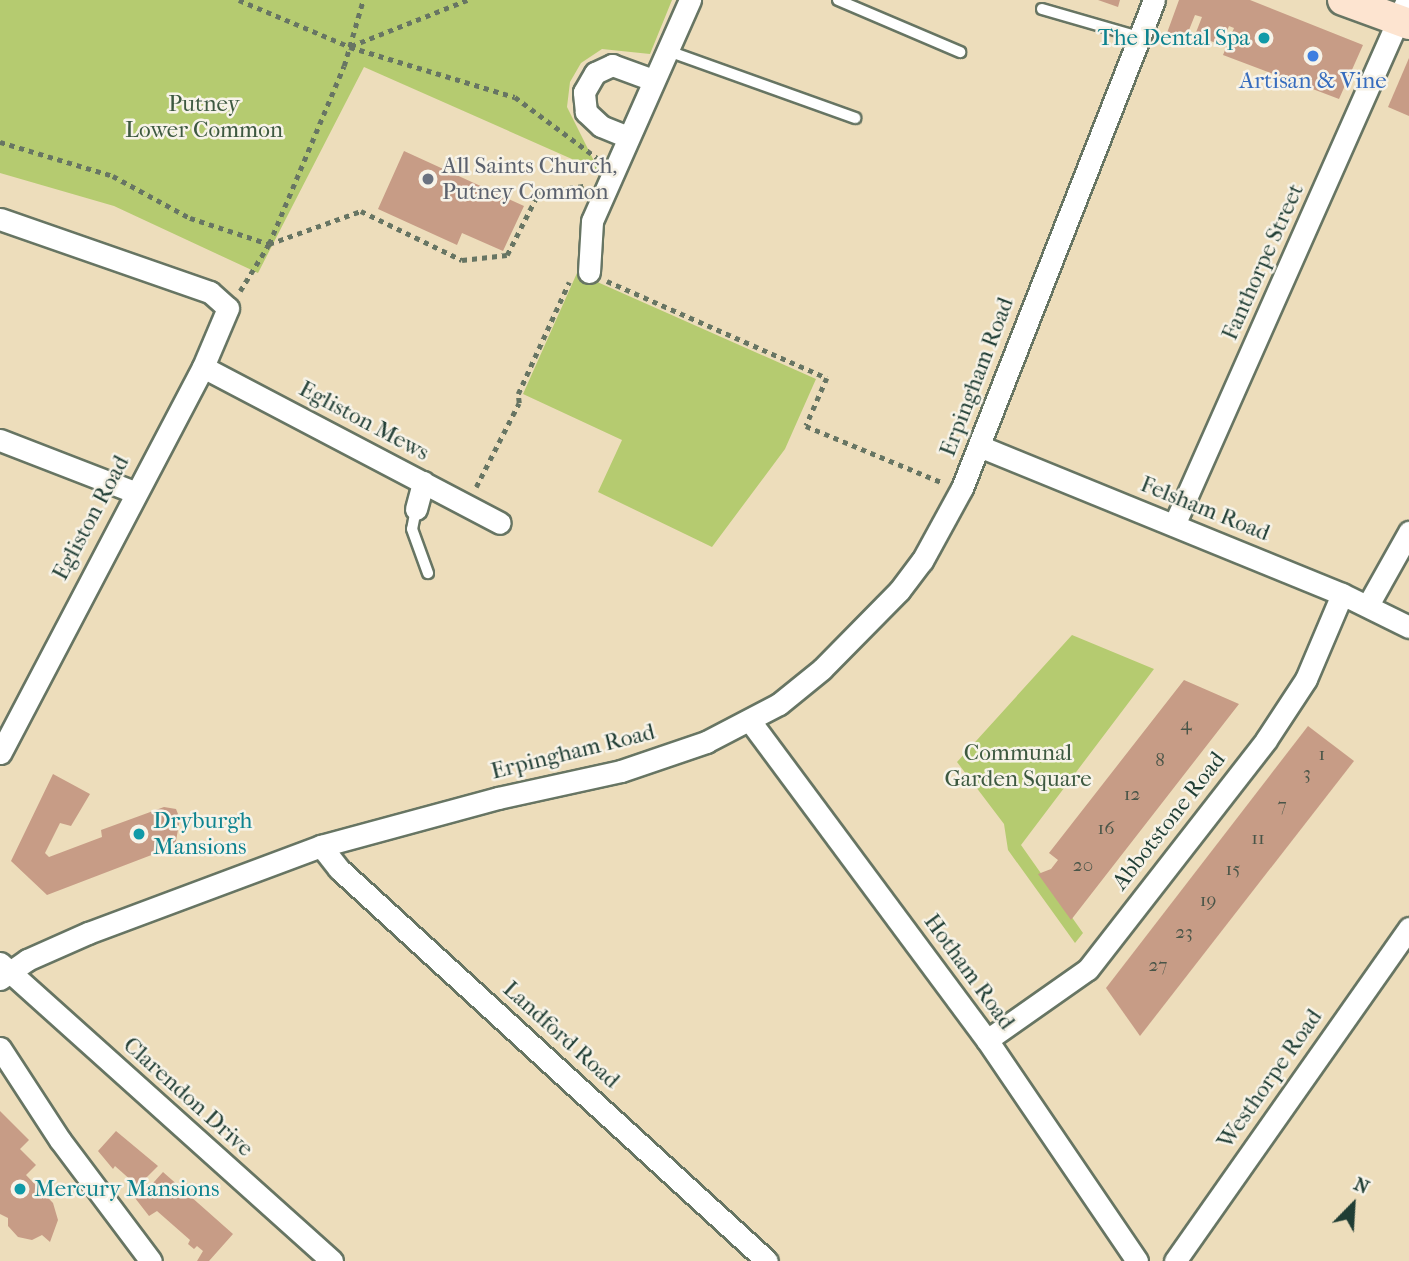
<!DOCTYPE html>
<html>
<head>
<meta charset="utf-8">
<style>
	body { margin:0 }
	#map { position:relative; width:1409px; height:1261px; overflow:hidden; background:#edddbb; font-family:"IM FELL French Canon",serif }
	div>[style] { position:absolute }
	.green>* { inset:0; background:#b5cb70 }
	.building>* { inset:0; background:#c79c86 }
	.path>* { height:4.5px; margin-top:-2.25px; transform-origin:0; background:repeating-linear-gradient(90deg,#677563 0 5px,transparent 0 10px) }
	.roads { filter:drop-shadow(2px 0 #677563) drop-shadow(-2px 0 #677563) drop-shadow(0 2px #677563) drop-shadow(0 -2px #677563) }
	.lane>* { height:10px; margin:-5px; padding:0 5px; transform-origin:5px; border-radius:5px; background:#fff }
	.street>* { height:21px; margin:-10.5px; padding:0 10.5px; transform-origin:10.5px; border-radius:10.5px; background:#fff }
	.secondary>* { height:30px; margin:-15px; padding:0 15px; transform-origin:15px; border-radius:15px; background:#fde4d0 }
	.dots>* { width:19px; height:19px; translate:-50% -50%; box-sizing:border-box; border:4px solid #f7f3e8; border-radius:50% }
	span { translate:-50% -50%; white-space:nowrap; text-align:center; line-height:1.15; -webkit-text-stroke:5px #f7f3e8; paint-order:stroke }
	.number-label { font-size:19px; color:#495548 }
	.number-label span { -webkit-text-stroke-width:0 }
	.culture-label { font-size:23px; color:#0d838f }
	.right { translate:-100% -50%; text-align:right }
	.left { translate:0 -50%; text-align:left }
	.shop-label { font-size:23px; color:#366cbe }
	.park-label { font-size:23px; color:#3d5940 }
	.worship-label { font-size:23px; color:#5b616d }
	.street-label { font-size:23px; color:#1f3d34 }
	.north { position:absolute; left:1318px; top:1170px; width:70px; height:70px; -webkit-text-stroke:5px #f7f3e8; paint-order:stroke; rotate:24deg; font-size:19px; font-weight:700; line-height:28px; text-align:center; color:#1f3d34 }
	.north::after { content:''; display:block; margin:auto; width:24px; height:32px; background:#1f3d34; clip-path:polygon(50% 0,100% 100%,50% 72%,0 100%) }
</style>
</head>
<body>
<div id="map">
	<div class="green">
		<div style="clip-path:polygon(0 0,672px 0,650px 54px,602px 49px,581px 63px,570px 82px,567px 107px,599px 171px,364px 67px,258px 273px,114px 206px,0 173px)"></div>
		<div style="clip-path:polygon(577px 273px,816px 379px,785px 449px,712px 547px,598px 492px,622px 440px,523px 394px)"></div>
		<div style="clip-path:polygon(1072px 635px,1154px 669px,1021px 845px,1083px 933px,1075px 943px,1008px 850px,1004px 824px,957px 762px)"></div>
	</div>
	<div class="building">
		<div style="clip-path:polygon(1098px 0,1120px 0,1118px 7px)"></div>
		<div style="clip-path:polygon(1179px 0,1250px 0,1363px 45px,1339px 99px,1223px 55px,1234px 28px,1229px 26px,1221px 45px,1195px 35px,1202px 17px,1195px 15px,1185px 40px,1167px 33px)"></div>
		<div style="clip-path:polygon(1409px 58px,1409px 116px,1388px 107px)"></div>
		<div style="clip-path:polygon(404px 151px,524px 206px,503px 251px,462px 233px,457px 245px,378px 209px)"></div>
		<div style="clip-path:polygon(1184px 680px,1239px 704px,1071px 920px,1038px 874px,1051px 869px,1058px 860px,1049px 853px)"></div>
		<div style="clip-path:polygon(1308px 726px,1354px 761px,1140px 1036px,1106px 988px)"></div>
		<div style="clip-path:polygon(53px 774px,90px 794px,71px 826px,60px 823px,45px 853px,49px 857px,102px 837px,101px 830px,164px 807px,176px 809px,180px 819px,175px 846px,47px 895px,11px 861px)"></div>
		<div style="clip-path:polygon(0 1111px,29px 1140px,20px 1149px,36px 1165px,26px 1175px,53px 1203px,58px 1220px,50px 1242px,42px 1235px,32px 1240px,18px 1237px,8px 1226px,8px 1218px,0 1214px)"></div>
		<div style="clip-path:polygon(116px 1131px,158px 1166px,135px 1189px,144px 1193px,163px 1172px,233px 1234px,209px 1261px,197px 1261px,203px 1251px,197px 1246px,194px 1249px,188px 1244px,190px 1240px,157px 1211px,149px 1216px,128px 1189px,133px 1182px,115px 1166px,113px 1169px,98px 1151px)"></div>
	</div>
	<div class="path">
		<div style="left:239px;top:0;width:121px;rotate:22.9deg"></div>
		<div style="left:350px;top:47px;width:172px;rotate:16.9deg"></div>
		<div style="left:515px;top:97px;width:102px;rotate:36.6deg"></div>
		<div style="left:351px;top:46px;width:125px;rotate:-21.6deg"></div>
		<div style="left:0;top:142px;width:118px;rotate:16.7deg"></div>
		<div style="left:113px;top:176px;width:88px;rotate:28.6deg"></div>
		<div style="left:190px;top:218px;width:83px;rotate:18.2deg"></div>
		<div style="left:269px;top:244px;width:98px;rotate:-19.7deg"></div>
		<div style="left:361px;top:211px;width:112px;rotate:25.9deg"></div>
		<div style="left:462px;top:260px;width:45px;rotate:-6.3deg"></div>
		<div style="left:507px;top:255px;width:71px;rotate:-63.1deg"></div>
		<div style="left:539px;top:192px;width:45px;rotate:-7.6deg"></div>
		<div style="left:607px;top:281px;width:240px;rotate:23.8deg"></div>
		<div style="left:827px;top:378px;width:52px;rotate:113.6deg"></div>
		<div style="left:806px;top:426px;width:146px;rotate:22.5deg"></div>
		<div style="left:240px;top:291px;width:55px;rotate:-58.3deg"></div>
		<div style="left:269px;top:244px;width:193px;rotate:-67.2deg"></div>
		<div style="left:344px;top:66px;width:69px;rotate:-73.9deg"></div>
		<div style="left:476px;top:487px;width:94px;rotate:-62.9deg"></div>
		<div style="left:519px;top:403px;width:9px;rotate:-96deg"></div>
		<div style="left:518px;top:394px;width:123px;rotate:-65.5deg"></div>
	</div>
	<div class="roads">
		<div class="lane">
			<div style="left:838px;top:0;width:133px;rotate:23.1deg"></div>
			<div style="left:1042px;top:9px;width:101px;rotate:16.1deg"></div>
			<div style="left:668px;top:51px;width:199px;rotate:19.7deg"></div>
			<div style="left:416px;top:509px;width:20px;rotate:101deg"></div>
			<div style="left:412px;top:529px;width:47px;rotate:70deg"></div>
		</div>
		<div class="street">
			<div style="left:628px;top:137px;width:29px;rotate:-158deg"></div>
			<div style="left:601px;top:126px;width:21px;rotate:-137deg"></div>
			<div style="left:586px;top:112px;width:20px;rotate:-96deg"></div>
			<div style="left:584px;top:92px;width:22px;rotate:-60deg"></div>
			<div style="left:595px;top:73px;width:19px;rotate:-25deg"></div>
			<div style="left:612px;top:65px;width:44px;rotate:20.1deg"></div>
			<div style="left:0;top:219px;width:222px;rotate:19.2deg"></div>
			<div style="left:210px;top:292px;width:24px;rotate:42deg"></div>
			<div style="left:228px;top:308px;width:64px;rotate:113deg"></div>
			<div style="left:203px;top:367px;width:436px;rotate:117.7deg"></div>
			<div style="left:589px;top:272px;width:51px;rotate:-86.6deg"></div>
			<div style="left:592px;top:221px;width:242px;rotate:-66.1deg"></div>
			<div style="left:203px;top:367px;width:335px;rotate:27.7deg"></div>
			<div style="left:0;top:440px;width:144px;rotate:21.2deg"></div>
			<div style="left:979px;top:446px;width:392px;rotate:22.2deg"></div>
			<div style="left:1342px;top:594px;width:75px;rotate:26.2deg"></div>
			<div style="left:416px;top:509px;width:28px;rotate:-75deg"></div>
			<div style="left:1174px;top:525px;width:574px;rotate:-66.07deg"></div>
			<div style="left:1368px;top:605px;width:84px;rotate:-60.7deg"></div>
			<div style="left:750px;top:721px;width:397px;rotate:53.4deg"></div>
			<div style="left:987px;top:1040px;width:267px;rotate:55.8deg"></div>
			<div style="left:321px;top:846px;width:29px;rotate:52deg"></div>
			<div style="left:339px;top:869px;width:580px;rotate:42.49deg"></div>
			<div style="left:0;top:963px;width:446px;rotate:41.9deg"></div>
			<div style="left:0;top:979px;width:33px;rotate:-35deg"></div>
			<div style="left:27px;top:960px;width:67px;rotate:-23.9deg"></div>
			<div style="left:88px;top:933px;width:249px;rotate:-20.5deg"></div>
			<div style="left:321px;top:846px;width:183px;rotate:-15.2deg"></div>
			<div style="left:498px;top:798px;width:126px;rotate:-12.4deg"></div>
			<div style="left:621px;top:771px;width:90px;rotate:-18.8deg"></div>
			<div style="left:706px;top:742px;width:82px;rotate:-27.5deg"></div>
			<div style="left:779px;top:704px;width:55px;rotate:-39.1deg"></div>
			<div style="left:822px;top:669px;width:110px;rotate:-45.4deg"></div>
			<div style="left:899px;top:591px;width:38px;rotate:-53deg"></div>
			<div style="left:922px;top:561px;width:83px;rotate:-61.3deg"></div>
			<div style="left:962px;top:488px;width:524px;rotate:-68.52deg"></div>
			<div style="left:987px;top:1040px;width:123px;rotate:-35.1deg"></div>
			<div style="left:1088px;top:969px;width:290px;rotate:-52.1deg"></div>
			<div style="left:1266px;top:740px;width:73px;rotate:-56.7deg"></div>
			<div style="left:1306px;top:679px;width:92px;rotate:-67deg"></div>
			<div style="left:0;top:1048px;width:110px;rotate:56.9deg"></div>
			<div style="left:60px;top:1140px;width:151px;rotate:53.1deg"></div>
			<div style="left:1175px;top:1261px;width:407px;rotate:-54.9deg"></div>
		</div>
		<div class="secondary">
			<div style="left:1343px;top:0;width:70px;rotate:20deg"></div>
		</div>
	</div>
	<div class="dots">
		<div style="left:1264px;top:38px;background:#0f9aa8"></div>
		<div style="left:1313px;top:56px;background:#3f7fe0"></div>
		<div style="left:428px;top:179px;background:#6b7280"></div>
		<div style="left:139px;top:834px;background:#0f9aa8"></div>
		<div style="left:20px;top:1189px;background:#0f9aa8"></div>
	</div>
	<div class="number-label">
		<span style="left:1186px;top:725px">4</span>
		<span style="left:1322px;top:755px">1</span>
		<span style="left:1160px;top:761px">8</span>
		<span style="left:1307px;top:774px">3</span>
		<span style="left:1132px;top:795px">12</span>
		<span style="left:1282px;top:806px">7</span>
		<span style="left:1106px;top:829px">16</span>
		<span style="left:1258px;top:839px">11</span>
		<span style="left:1083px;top:866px">20</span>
		<span style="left:1233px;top:870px">15</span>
		<span style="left:1208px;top:901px">19</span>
		<span style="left:1184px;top:933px">23</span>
		<span style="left:1158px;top:966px">27</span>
	</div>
	<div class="culture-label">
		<span class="right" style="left:1250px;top:38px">The Dental Spa</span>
		<span class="left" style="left:153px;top:834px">Dryburgh<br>Mansions</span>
		<span class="left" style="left:34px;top:1189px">Mercury Mansions</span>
	</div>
	<div class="shop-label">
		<span style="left:1313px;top:81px">Artisan &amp; Vine</span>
	</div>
	<div class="park-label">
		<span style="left:204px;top:117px">Putney<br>Lower Common</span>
		<span style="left:1018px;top:766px">Communal<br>Garden Square</span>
	</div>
	<div class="worship-label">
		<span class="left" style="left:442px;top:179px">All Saints Church,<br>Putney Common</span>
	</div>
	<div class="street-label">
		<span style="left:1263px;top:262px;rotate:-66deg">Fanthorpe Street</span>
		<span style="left:977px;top:377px;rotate:-69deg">Erpingham Road</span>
		<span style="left:364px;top:421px;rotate:28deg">Egliston Mews</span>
		<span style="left:1205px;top:509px;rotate:22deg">Felsham Road</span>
		<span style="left:91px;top:518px;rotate:-62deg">Egliston Road</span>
		<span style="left:573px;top:752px;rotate:-14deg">Erpingham Road</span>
		<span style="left:1169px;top:821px;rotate:-52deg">Abbotstone Road</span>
		<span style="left:969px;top:972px;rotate:54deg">Hotham Road</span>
		<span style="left:561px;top:1035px;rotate:42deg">Landford Road</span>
		<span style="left:1270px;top:1079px;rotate:-55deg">Westhorpe Road</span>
		<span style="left:188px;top:1097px;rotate:42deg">Clarendon Drive</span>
	</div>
	<div class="north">N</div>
</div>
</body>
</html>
